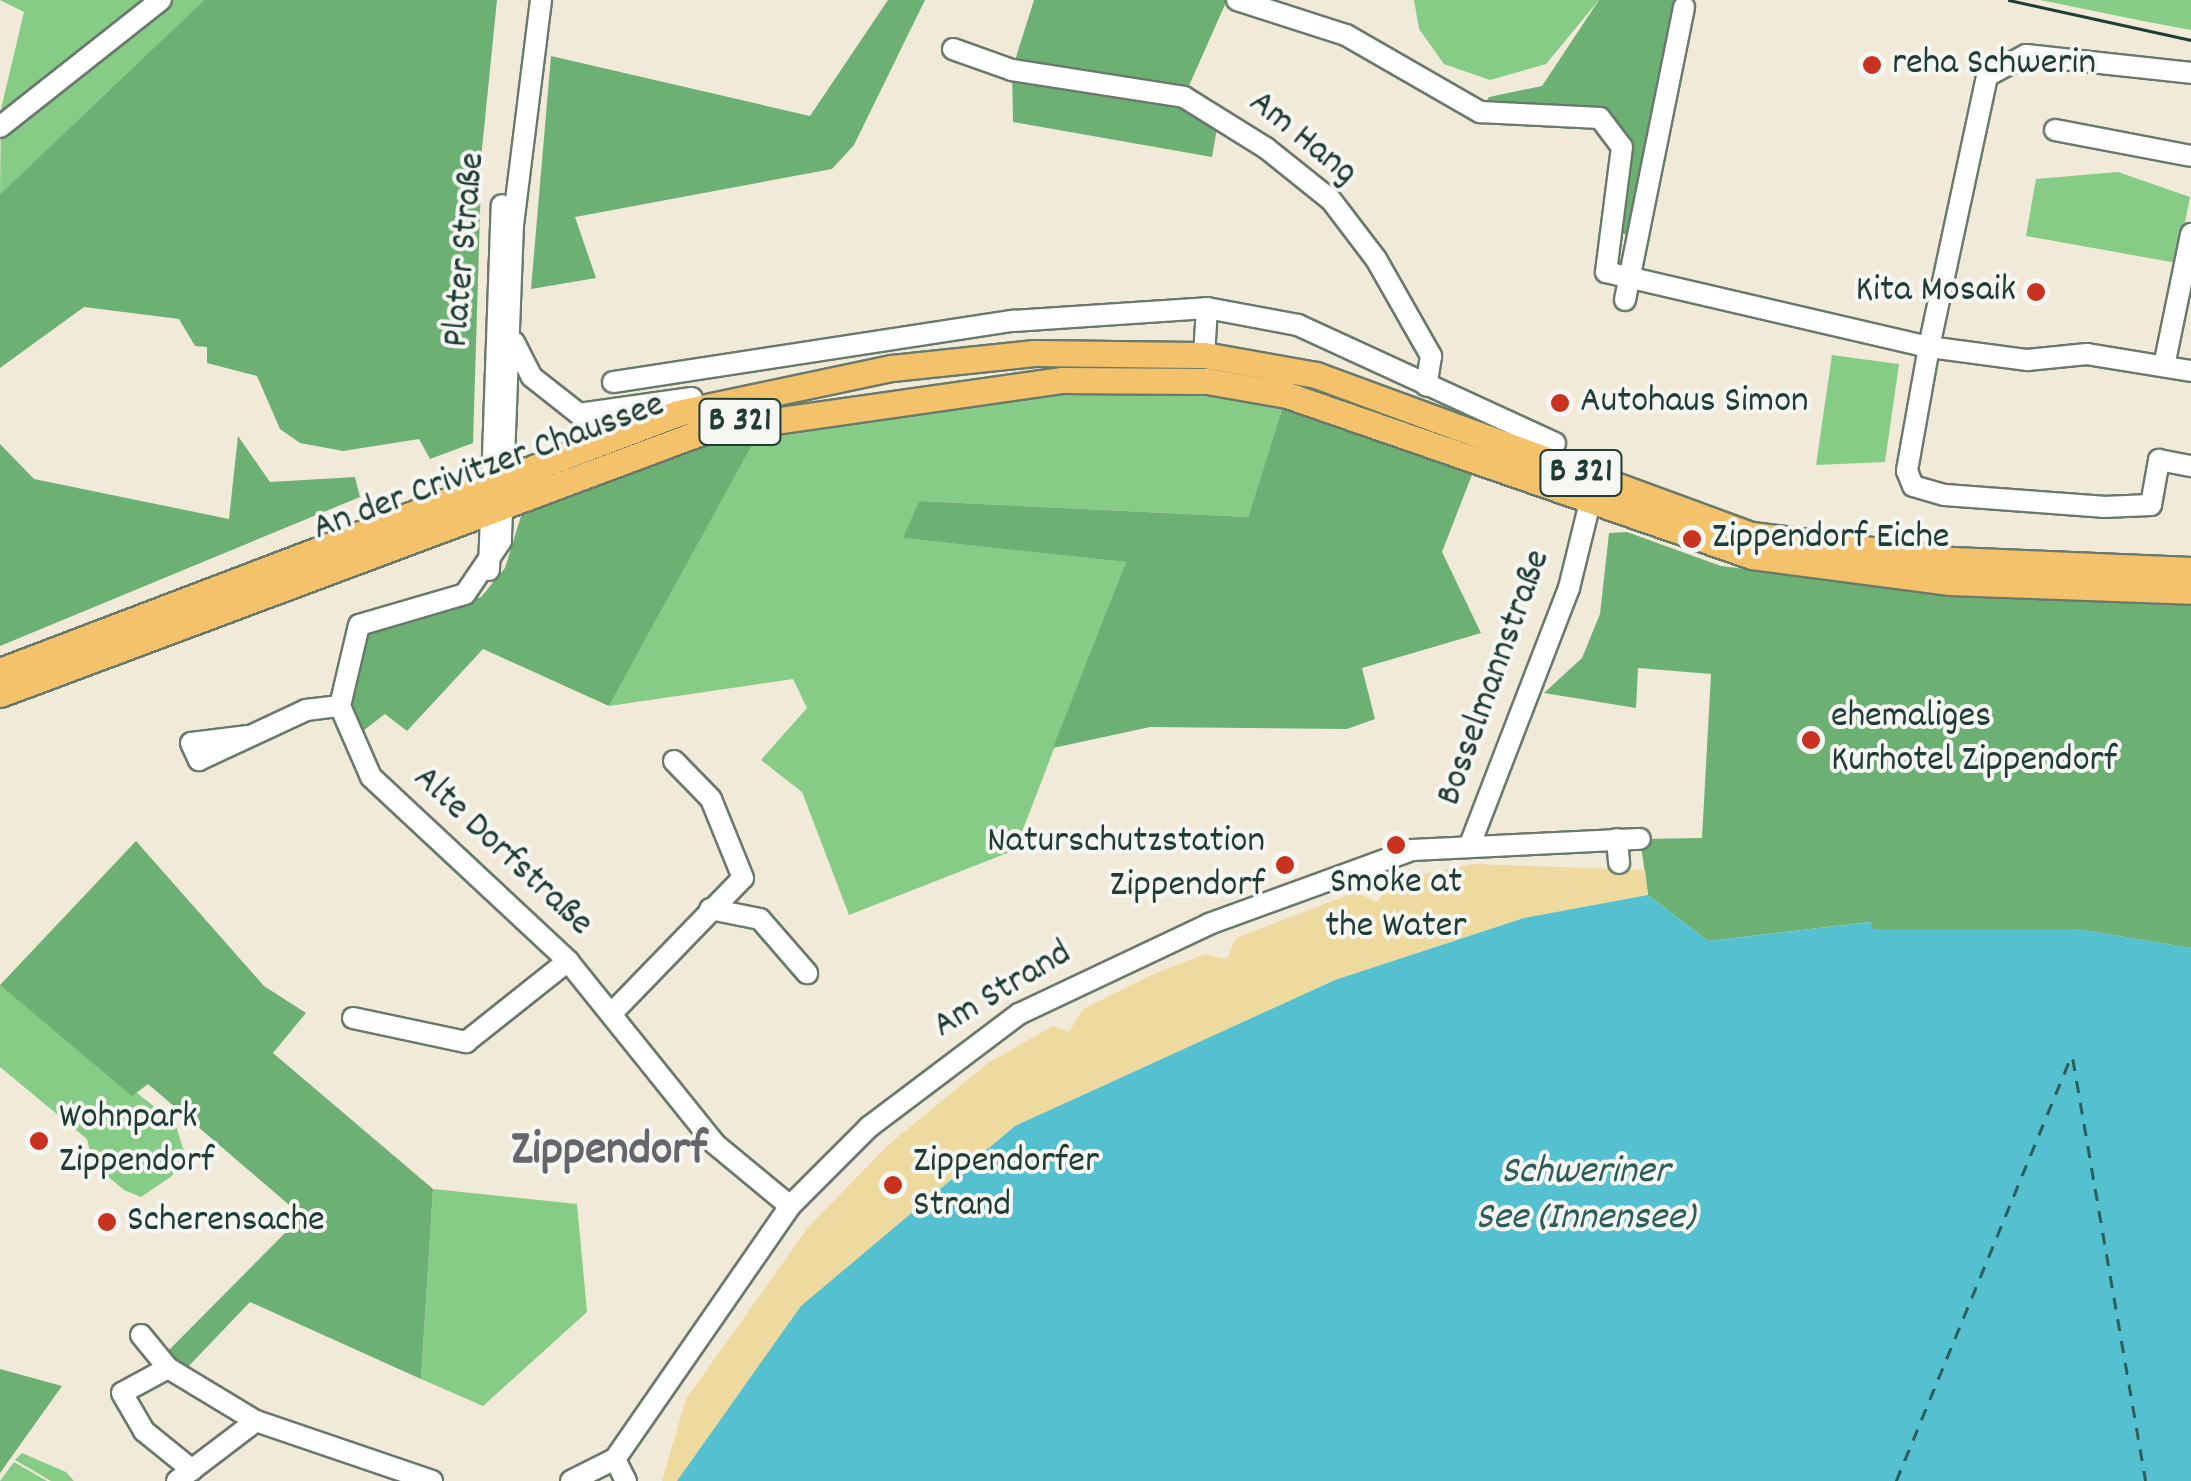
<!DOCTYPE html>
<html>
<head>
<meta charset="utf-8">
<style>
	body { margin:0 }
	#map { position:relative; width:2191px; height:1481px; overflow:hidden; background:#f2ead8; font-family:Dekko,sans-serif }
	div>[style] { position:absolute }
	.green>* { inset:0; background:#86cc87 }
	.forest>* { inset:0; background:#6cb074 }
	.sand>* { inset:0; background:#eeda9e }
	.water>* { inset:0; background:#55c0d0 }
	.ferry>* { height:2.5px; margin-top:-1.25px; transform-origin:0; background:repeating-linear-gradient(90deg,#2c5e5b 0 12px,transparent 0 22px) }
	.roads { filter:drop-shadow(2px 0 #697a6d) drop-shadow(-2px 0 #697a6d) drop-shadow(0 2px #697a6d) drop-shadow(0 -2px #697a6d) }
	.minor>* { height:20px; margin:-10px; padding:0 10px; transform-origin:10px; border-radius:10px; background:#fff }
	.major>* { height:25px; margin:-12.5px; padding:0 12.5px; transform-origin:12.5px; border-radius:12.5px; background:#f4c26a }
	.tram>* { height:2.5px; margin:-1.25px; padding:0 1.25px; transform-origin:1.25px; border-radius:1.25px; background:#1f3d34 }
	.dots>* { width:28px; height:28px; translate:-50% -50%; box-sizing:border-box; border:5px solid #f6f6f2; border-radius:50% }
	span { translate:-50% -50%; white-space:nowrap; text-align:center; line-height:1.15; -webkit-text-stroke:8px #f6f6f2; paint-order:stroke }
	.shield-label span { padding:2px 8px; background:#f6f6f2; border:2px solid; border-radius:8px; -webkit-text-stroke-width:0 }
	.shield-label { font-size:35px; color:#1f3d34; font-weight:700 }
	.poi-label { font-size:38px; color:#1f3d34 }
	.left { translate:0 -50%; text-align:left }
	.right { translate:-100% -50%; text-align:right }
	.street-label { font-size:38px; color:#1f3d34 }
	.water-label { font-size:40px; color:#2c5e5b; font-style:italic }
	.district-label { font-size:48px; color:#65656c; font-weight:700 }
</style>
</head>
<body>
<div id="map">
	<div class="green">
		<div style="clip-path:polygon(0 0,204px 0,0 194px,1px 109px,24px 12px)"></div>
		<div style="clip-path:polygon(1414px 0,1599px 0,1546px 64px,1490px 80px,1444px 64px,1419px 29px)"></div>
		<div style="clip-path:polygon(2040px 0,2191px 0,2191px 30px,2143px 21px)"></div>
		<div style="clip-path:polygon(2118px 172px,2190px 197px,2177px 263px,2026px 236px,2036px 179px)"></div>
		<div style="clip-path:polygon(1832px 355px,1899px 364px,1885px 462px,1816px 465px)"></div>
		<div style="clip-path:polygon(1063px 388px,1204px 389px,1284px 403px,1248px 517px,919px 501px,904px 538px,1126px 562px,1015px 850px,849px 915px,802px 792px,761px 760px,807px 708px,793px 679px,609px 706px,761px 429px)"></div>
		<div style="clip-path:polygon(0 985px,175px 1123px,184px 1151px,172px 1176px,141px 1197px,124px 1190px,93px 1164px,87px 1139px,0 1067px)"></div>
		<div style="clip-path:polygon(433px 1189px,577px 1204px,587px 1312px,483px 1406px,421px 1379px)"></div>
		<div style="clip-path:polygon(22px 1453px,66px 1472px,74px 1481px,51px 1481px,15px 1460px)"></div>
		<div style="clip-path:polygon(14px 1462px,47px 1481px,0 1481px)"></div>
	</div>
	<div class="forest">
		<div style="clip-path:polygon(204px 0,497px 0,482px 149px,473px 443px,430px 459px,419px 439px,343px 451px,300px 443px,280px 429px,257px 376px,207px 363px,207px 347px,195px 346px,179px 319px,84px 307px,0 368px,0 194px)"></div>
		<div style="clip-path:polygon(888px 0,925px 0,854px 145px,832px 169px,575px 217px,596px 278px,531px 289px,551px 56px,810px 116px)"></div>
		<div style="clip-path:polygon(1034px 0,1227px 0,1184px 97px,1219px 117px,1212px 157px,1013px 122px,1012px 70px)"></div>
		<div style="clip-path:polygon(1599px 0,1679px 0,1637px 240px,1607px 226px,1622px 147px,1600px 118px,1480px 112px,1489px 97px,1542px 86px)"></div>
		<div style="clip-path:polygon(1284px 403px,1475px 467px,1442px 552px,1481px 633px,1362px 668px,1375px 719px,1347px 729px,1150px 727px,1053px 748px,1126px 562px,903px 538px,919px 501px,1248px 517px)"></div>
		<div style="clip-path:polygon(761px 429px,609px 706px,483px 649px,407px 731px,385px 714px,359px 734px,347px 694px,358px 643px,370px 630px,481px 597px,505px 568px,521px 516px,543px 495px)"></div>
		<div style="clip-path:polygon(238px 436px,270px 482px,355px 477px,360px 497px,0 646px,0 444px,34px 479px,229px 519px)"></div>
		<div style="clip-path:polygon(1627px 532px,1721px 566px,1956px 595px,2191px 603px,2191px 948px,2077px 929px,1873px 929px,1870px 922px,1708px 941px,1648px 895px,1640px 839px,1702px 838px,1711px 674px,1638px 668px,1636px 708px,1544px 693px,1582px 658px,1600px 614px,1609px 533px)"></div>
		<div style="clip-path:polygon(136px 841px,264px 986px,306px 1013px,273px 1053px,433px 1189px,421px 1379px,250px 1302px,184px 1371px,165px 1354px,302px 1216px,148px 1084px,132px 1096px,0 985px)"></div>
		<div style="clip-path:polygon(0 1369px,62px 1386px,0 1473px)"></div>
	</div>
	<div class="sand">
		<div style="clip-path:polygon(1473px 864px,1645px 870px,1648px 895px,1524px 918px,1335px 980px,1015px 1126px,864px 1253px,677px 1481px,662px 1481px,686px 1399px,807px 1229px,887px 1146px,988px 1063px,1053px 1026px,1069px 1032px,1083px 1009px,1156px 973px,1205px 954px,1227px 959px,1236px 938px,1356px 892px,1377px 902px,1394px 880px)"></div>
	</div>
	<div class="water">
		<div style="clip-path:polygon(1648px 895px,1708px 941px,1871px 922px,1873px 929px,2077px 929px,2191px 948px,2191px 1481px,677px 1481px,801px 1306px,1015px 1126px,1335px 980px,1524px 918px)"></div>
	</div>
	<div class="ferry">
		<div style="left:2073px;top:1059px;width:428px;rotate:80.2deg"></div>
		<div style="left:1896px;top:1481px;width:461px;rotate:-67.6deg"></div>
	</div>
	<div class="roads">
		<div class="minor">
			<div style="left:541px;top:0;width:226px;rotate:97.1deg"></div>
			<div style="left:513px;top:224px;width:317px;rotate:92.2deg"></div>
			<div style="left:501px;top:541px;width:64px;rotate:124.2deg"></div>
			<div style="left:465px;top:594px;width:110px;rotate:163.7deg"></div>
			<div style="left:359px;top:625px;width:83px;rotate:103.2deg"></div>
			<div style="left:340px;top:706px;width:77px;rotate:66.4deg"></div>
			<div style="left:371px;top:777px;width:270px;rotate:43deg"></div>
			<div style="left:568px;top:961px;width:235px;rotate:51.2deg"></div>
			<div style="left:715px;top:1144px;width:97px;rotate:39.6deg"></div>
			<div style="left:1237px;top:0;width:114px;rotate:17.8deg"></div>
			<div style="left:1346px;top:35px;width:155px;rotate:29.9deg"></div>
			<div style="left:1480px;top:112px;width:120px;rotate:2.9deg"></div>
			<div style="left:1600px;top:118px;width:36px;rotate:53deg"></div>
			<div style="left:1622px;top:147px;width:126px;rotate:97.3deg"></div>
			<div style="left:1606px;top:272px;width:332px;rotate:13.1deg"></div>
			<div style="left:1929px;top:347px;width:277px;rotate:-77.9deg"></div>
			<div style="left:1987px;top:76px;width:44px;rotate:-28.3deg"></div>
			<div style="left:2026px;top:55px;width:166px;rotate:6.2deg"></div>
			<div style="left:953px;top:49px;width:63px;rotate:19.6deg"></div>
			<div style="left:1012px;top:70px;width:174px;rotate:8.9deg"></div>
			<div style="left:1184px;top:97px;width:97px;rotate:31.9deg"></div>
			<div style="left:1266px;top:148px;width:83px;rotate:38.7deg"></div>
			<div style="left:1331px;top:200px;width:74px;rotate:52.7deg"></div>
			<div style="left:1376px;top:259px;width:112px;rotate:60.4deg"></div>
			<div style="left:1431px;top:356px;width:30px;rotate:99deg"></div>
			<div style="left:0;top:127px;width:205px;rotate:-38.3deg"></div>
			<div style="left:2055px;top:130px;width:138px;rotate:10.8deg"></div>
			<div style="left:1625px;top:300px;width:299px;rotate:-78.6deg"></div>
			<div style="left:514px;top:342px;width:39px;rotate:63deg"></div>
			<div style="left:532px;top:377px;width:60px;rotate:38.2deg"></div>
			<div style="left:579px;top:414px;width:114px;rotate:-8.1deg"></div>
			<div style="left:1204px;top:355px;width:47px;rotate:-86.3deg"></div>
			<div style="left:2164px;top:366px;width:135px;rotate:-78.4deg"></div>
			<div style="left:2191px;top:371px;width:105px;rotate:-170.7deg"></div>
			<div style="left:2087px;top:354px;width:60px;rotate:174.3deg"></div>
			<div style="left:2027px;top:360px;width:99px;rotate:-172.4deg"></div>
			<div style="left:1929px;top:347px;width:126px;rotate:100.1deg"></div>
			<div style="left:1907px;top:471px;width:16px;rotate:68deg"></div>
			<div style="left:1913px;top:486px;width:33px;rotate:16deg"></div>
			<div style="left:1945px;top:495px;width:158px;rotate:4.3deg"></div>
			<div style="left:2103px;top:507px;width:48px;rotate:-2.4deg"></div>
			<div style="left:2151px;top:505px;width:46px;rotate:-79.9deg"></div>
			<div style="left:2159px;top:460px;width:33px;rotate:11deg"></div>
			<div style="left:613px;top:382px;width:405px;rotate:-8.7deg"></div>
			<div style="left:1013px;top:321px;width:194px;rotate:-3.8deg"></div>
			<div style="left:1207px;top:308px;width:93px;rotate:10.6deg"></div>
			<div style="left:1298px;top:325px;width:283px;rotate:24.7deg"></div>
			<div style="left:489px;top:570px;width:365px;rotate:-88deg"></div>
			<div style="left:248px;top:736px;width:57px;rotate:173deg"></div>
			<div style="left:191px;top:743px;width:19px;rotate:65deg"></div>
			<div style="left:199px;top:760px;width:118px;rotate:-25deg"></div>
			<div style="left:306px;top:710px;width:34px;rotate:-7deg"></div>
			<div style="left:1617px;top:839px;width:24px;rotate:85deg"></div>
			<div style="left:1471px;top:842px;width:272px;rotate:-68.9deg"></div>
			<div style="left:1569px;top:588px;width:101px;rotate:-76.2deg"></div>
			<div style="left:710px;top:909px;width:51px;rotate:11.3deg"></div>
			<div style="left:760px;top:919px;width:72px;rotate:49deg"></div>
			<div style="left:614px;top:1011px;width:185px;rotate:-45.9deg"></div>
			<div style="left:743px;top:878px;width:85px;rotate:-112.1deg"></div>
			<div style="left:711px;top:799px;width:53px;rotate:-134.2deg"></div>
			<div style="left:353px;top:1018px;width:116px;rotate:12deg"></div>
			<div style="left:466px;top:1042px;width:130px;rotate:-38.5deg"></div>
			<div style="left:141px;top:1335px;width:43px;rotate:50.7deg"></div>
			<div style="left:168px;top:1368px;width:103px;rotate:31.1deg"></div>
			<div style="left:256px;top:1421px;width:186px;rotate:18.8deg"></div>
			<div style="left:168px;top:1368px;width:52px;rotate:151.5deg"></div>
			<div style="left:122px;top:1393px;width:44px;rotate:59.9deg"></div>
			<div style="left:144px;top:1431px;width:62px;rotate:39.1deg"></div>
			<div style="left:177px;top:1481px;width:99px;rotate:-37.2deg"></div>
			<div style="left:571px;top:1481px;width:49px;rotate:-26.6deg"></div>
			<div style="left:626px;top:1481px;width:25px;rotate:-117deg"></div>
			<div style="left:615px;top:1459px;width:308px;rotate:-55.3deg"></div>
			<div style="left:790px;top:1206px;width:112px;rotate:-45deg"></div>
			<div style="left:869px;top:1127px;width:188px;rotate:-37deg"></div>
			<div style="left:1019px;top:1014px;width:210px;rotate:-25.3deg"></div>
			<div style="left:1209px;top:924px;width:216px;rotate:-20deg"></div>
			<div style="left:1412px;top:850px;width:228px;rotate:-2.8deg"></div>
		</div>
		<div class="major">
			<div style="left:0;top:671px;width:725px;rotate:-20.83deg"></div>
			<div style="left:678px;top:413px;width:219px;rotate:-11.9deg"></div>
			<div style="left:892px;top:368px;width:143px;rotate:-6deg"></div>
			<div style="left:1034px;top:353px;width:170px;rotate:0.7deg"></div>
			<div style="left:1204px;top:355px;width:114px;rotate:10.1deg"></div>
			<div style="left:1316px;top:375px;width:464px;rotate:20.2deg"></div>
			<div style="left:1752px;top:535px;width:203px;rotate:7.1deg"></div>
			<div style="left:1953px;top:560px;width:238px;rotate:2.4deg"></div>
			<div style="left:0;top:694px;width:752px;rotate:-20.48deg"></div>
			<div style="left:704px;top:431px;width:362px;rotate:-8.1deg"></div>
			<div style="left:1062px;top:380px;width:145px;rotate:0.4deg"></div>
			<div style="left:1207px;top:381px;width:81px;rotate:9.9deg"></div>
			<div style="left:1287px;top:395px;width:492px;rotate:19.1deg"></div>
			<div style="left:1752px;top:556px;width:200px;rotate:7.5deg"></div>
			<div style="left:1950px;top:582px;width:241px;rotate:2.1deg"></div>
		</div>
	</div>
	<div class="tram">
		<div style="left:2009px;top:0;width:186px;rotate:12.4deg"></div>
	</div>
	<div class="dots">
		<div style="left:1872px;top:65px;background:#c8321e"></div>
		<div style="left:2036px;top:292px;background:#c8321e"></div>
		<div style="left:1560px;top:403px;background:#c8321e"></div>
		<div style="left:1692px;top:539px;background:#c8321e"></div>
		<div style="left:1811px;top:740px;background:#c8321e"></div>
		<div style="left:1396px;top:845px;background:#c8321e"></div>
		<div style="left:1285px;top:865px;background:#c8321e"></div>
		<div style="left:39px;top:1141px;background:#c8321e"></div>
		<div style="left:893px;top:1185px;background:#c8321e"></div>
		<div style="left:107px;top:1222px;background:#c8321e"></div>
	</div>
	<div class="shield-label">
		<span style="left:740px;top:422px">B 321</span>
		<span style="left:1581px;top:473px">B 321</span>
	</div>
	<div class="poi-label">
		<span class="left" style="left:1892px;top:65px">reha Schwerin</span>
		<span class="right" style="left:2016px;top:292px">Kita Mosaik</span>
		<span class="left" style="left:1580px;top:403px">Autohaus Simon</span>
		<span class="left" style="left:1712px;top:539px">Zippendorf Eiche</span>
		<span class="left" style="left:1831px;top:740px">ehemaliges<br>Kurhotel Zippendorf</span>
		<span class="right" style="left:1265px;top:865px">Naturschutzstation<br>Zippendorf</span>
		<span style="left:1396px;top:906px">Smoke at<br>the Water</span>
		<span class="left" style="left:59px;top:1141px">Wohnpark<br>Zippendorf</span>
		<span class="left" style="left:913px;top:1185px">Zippendorfer<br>Strand</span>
		<span class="left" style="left:127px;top:1222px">Scherensache</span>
	</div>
	<div class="street-label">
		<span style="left:1302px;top:139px;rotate:39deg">Am Hang</span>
		<span style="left:466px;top:250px;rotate:-85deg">Plater Straße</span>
		<span style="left:489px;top:468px;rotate:-20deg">An der Crivitzer Chaussee</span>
		<span style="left:1495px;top:678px;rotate:-70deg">Bosselmannstraße</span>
		<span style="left:502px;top:852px;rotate:43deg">Alte Dorfstraße</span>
		<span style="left:1003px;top:991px;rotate:-31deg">Am Strand</span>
	</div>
	<div class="water-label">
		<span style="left:1585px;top:1197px">Schweriner<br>See (Innensee)</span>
	</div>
	<div class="district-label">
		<span style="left:609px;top:1153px">Zippendorf</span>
	</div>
</div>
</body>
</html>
